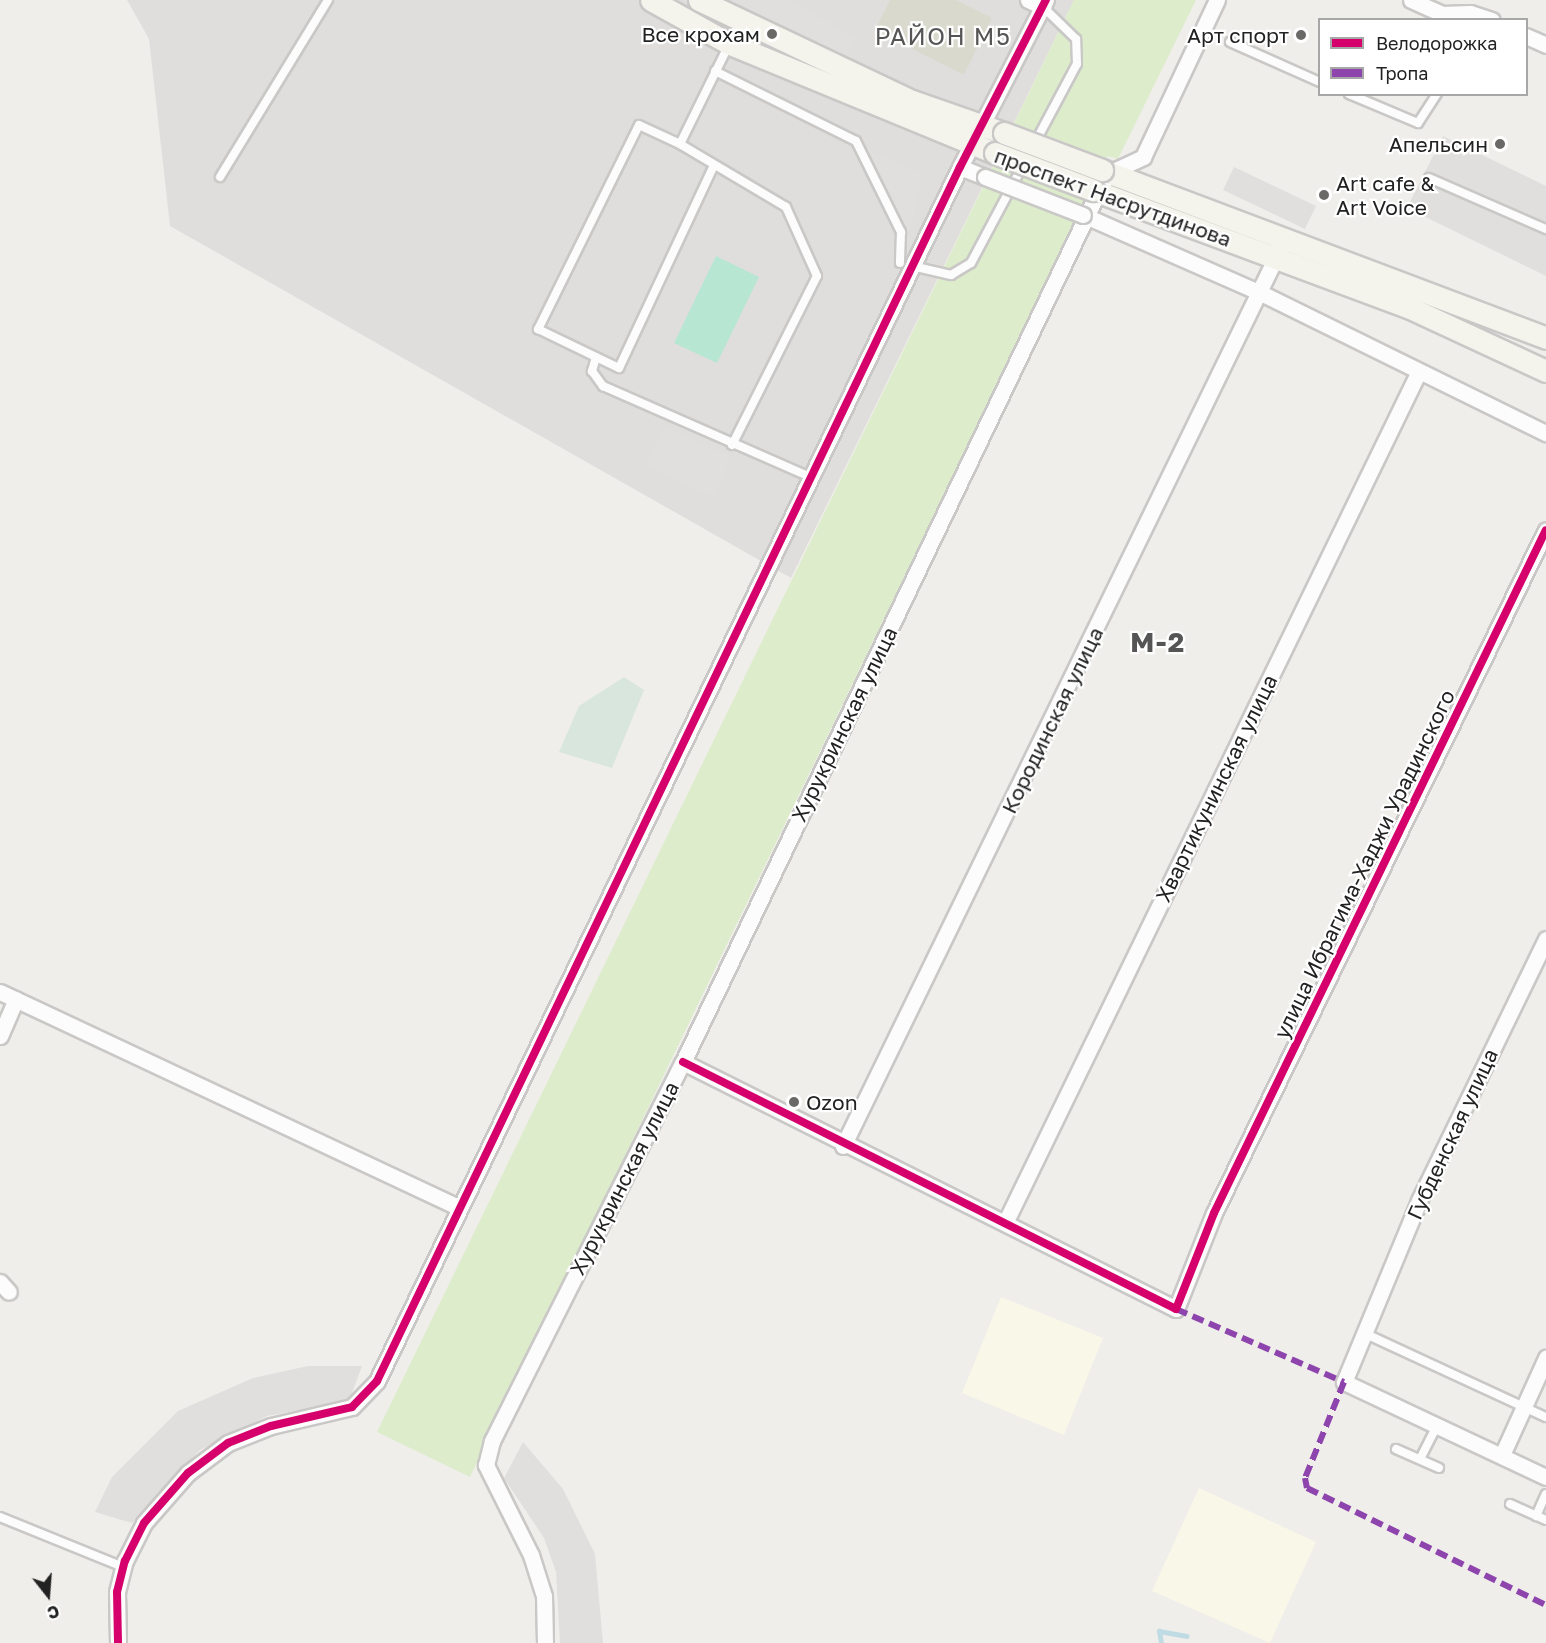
<!DOCTYPE html>
<html>
<head>
<meta charset="utf-8">
<style>
	body { margin:0 }
	#map { position:relative; width:1546px; height:1643px; overflow:hidden; background:#f0eeeb; font-family:"Golos Text",sans-serif }
	div>[style] { position:absolute }
	.residential>* { inset:0; background:#dfdedc }
	.education>* { inset:0; background:#f8f7e8 }
	.construction>* { inset:0; background:#d9d9cd }
	.grass>* { inset:0; background:#ddeccb }
	.wetland>* { inset:0; background:#d9e6de }
	.pitch>* { inset:0; background:#b7e6d2 }
	.parking>* { inset:0; background:#e0dfde }
	.stream>* { height:4.5px; margin:-2.25px; padding:0 2.25px; transform-origin:2.25px; border-radius:2.25px; background:#bfdbe3 }
	.roads { filter:drop-shadow(2px 0 #c9c8c7) drop-shadow(-2px 0 #c9c8c7) drop-shadow(0 2px #c9c8c7) drop-shadow(0 -2px #c9c8c7) }
	.service>* { height:8px; margin:-4px; padding:0 4px; transform-origin:4px; border-radius:4px; background:#fdfcfc }
	.minor>* { height:15px; margin:-7.5px; padding:0 7.5px; transform-origin:7.5px; border-radius:7.5px; background:#fdfcfc }
	.secondary>* { height:21px; margin:-10.5px; padding:0 10.5px; transform-origin:10.5px; border-radius:10.5px; background:#f4f4ed }
	.bridges { filter:drop-shadow(2px 0 #c9c8c7) drop-shadow(-2px 0 #c9c8c7) drop-shadow(0 2px #c9c8c7) drop-shadow(0 -2px #c9c8c7) }
	.minor-bridge>* { height:15px; margin:-7.5px; padding:0 7.5px; transform-origin:7.5px; border-radius:7.5px; background:#fdfcfc }
	.secondary-bridge>* { height:21px; margin:-10.5px; padding:0 10.5px; transform-origin:10.5px; border-radius:10.5px; background:#f4f4ed }
	.quiet>* { height:6px; margin-top:-3px; transform-origin:0; background:repeating-linear-gradient(90deg,#8e44ad 0 12px,transparent 0 18px) }
	.cycleway>* { height:8px; margin:-4px; padding:0 4px; transform-origin:4px; border-radius:4px; background:#d6006c }
	.dots>* { width:16px; height:16px; translate:-50% -50%; box-sizing:border-box; border:3px solid #fff; border-radius:50% }
	span { translate:-50% -50%; white-space:nowrap; text-align:center; line-height:1.15; -webkit-text-stroke:4.5px #fff; paint-order:stroke }
	.poi-label { font-size:21px; color:#222 }
	.right { translate:-100% -50%; text-align:right }
	.left { translate:0 -50%; text-align:left }
	.street-label { font-size:21px; color:#222 }
	.quarter-label { font-size:24px; color:#555; letter-spacing:1.5px }
	.district-label { font-size:27px; color:#555; font-weight:700; letter-spacing:1.5px }
	.legend { position:absolute; left:1318px; top:18px; width:210px; height:78px; box-sizing:border-box; background:#fff; border:2px solid #a7a7a7; margin:0; padding:8px 10px; list-style:none; font-size:18px; color:#222 }
	.legend li { display:flex; align-items:center; gap:12px; height:30px }
	.legend b { width:30px; border:2px solid #a7a7a7 }
	.north { position:absolute; left:18px; top:1565px; width:60px; height:60px; -webkit-text-stroke:4px #fff; paint-order:stroke; rotate:163deg; font-size:16px; font-weight:700; line-height:24px; text-align:center; color:#222 }
	.north::after { content:''; display:block; margin:auto; width:21px; height:27px; background:#222; clip-path:polygon(50% 0,100% 100%,50% 72%,0 100%) }
</style>
</head>
<body>
<div id="map">
	<div class="residential">
		<div style="clip-path:polygon(127px 0,1074px 0,791px 578px,170px 226px,149px 39px)"></div>
	</div>
	<div class="education">
		<div style="clip-path:polygon(1001px 1297px,1103px 1338px,1064px 1435px,962px 1393px)"></div>
		<div style="clip-path:polygon(1199px 1488px,1316px 1542px,1270px 1643px,1152px 1591px)"></div>
	</div>
	<div class="construction">
		<div style="clip-path:polygon(890px 0,956px 0,992px 18px,964px 75px,875px 30px)"></div>
	</div>
	<div class="grass">
		<div style="clip-path:polygon(1074px 0,1196px 0,1118px 159px,1107px 156px,470px 1477px,377px 1432px)"></div>
	</div>
	<div class="wetland">
		<div style="clip-path:polygon(624px 677px,644px 690px,612px 768px,559px 752px,579px 706px)"></div>
	</div>
	<div class="pitch">
		<div style="clip-path:polygon(716px 256px,759px 277px,717px 363px,674px 343px)"></div>
	</div>
	<div class="parking">
		<div style="clip-path:polygon(719px 0,786px 0,856px 37px,841px 65px)"></div>
		<div style="clip-path:polygon(1443px 136px,1546px 186px,1546px 276px,1407px 208px)"></div>
		<div style="clip-path:polygon(867px 149px,923px 173px,908px 234px)"></div>
		<div style="clip-path:polygon(1234px 167px,1316px 206px,1305px 229px,1223px 190px)"></div>
		<div style="clip-path:polygon(664px 426px,731px 457px,713px 497px,645px 466px)"></div>
		<div style="clip-path:polygon(308px 1366px,362px 1366px,349px 1401px,267px 1416px,200px 1450px,132px 1523px,95px 1512px,112px 1477px,178px 1411px,253px 1378px)"></div>
		<div style="clip-path:polygon(523px 1442px,563px 1489px,595px 1554px,603px 1643px,560px 1643px,556px 1572px,544px 1538px,504px 1478px)"></div>
	</div>
	<div class="stream">
		<div style="left:1161px;top:1643px;width:12px;rotate:-99deg"></div>
		<div style="left:1159px;top:1631px;width:28px;rotate:10deg"></div>
	</div>
	<div class="roads">
		<div class="service">
			<div style="left:1230px;top:42px;width:98px;rotate:24deg"></div>
			<div style="left:715px;top:71px;width:157px;rotate:26.4deg"></div>
			<div style="left:856px;top:141px;width:102px;rotate:63.7deg"></div>
			<div style="left:901px;top:232px;width:31px;rotate:92deg"></div>
			<div style="left:1349px;top:94px;width:75px;rotate:22.8deg"></div>
			<div style="left:1418px;top:123px;width:35px;rotate:-57deg"></div>
			<div style="left:680px;top:144px;width:45px;rotate:-155.1deg"></div>
			<div style="left:639px;top:125px;width:228px;rotate:116.3deg"></div>
			<div style="left:538px;top:329px;width:90px;rotate:25.7deg"></div>
			<div style="left:619px;top:368px;width:222px;rotate:-64.9deg"></div>
			<div style="left:220px;top:177px;width:207px;rotate:-58.6deg"></div>
			<div style="left:1429px;top:178px;width:128px;rotate:23.6deg"></div>
			<div style="left:912px;top:266px;width:40px;rotate:13deg"></div>
			<div style="left:951px;top:275px;width:23px;rotate:-31deg"></div>
			<div style="left:971px;top:263px;width:225px;rotate:-62deg"></div>
			<div style="left:1077px;top:64px;width:25px;rotate:-92deg"></div>
			<div style="left:1076px;top:39px;width:46px;rotate:-135.9deg"></div>
			<div style="left:596px;top:357px;width:15px;rotate:106deg"></div>
			<div style="left:592px;top:371px;width:19px;rotate:54deg"></div>
			<div style="left:603px;top:386px;width:226px;rotate:23.7deg"></div>
			<div style="left:732px;top:445px;width:189px;rotate:-63.3deg"></div>
			<div style="left:817px;top:276px;width:76px;rotate:-114.2deg"></div>
			<div style="left:786px;top:207px;width:123px;rotate:-149.3deg"></div>
			<div style="left:680px;top:144px;width:136px;rotate:-63.8deg"></div>
			<div style="left:1366px;top:1334px;width:198px;rotate:24.8deg"></div>
			<div style="left:1396px;top:1449px;width:47px;rotate:23.8deg"></div>
			<div style="left:1420px;top:1459px;width:38px;rotate:-63deg"></div>
			<div style="left:1510px;top:1504px;width:39px;rotate:24deg"></div>
			<div style="left:1536px;top:1516px;width:24px;rotate:-66deg"></div>
			<div style="left:0;top:1517px;width:133px;rotate:22.1deg"></div>
		</div>
		<div class="minor">
			<div style="left:1028px;top:0;width:17px;rotate:25deg"></div>
			<div style="left:1411px;top:0;width:34px;rotate:24deg"></div>
			<div style="left:1442px;top:14px;width:28px;rotate:-2deg"></div>
			<div style="left:1470px;top:13px;width:23px;rotate:18deg"></div>
			<div style="left:1526px;top:36px;width:22px;rotate:24deg"></div>
			<div style="left:960px;top:167px;width:27px;rotate:22deg"></div>
			<div style="left:1083px;top:215px;width:194px;rotate:23.7deg"></div>
			<div style="left:1261px;top:293px;width:318px;rotate:26.2deg"></div>
			<div style="left:1546px;top:939px;width:291px;rotate:115.9deg"></div>
			<div style="left:1419px;top:1201px;width:196px;rotate:112.5deg"></div>
			<div style="left:1344px;top:1382px;width:223px;rotate:25.2deg"></div>
			<div style="left:0;top:992px;width:508px;rotate:25.15deg"></div>
			<div style="left:0;top:1036px;width:40px;rotate:-66.6deg"></div>
			<div style="left:683px;top:1062px;width:551px;rotate:26.61deg"></div>
			<div style="left:1176px;top:1309px;width:103px;rotate:-68.4deg"></div>
			<div style="left:1214px;top:1213px;width:759px;rotate:-64.08deg"></div>
			<div style="left:843px;top:1146px;width:996px;rotate:-64.03deg"></div>
			<div style="left:1005px;top:1223px;width:947px;rotate:-64.08deg"></div>
			<div style="left:0;top:1282px;width:13px;rotate:48deg"></div>
			<div style="left:1502px;top:1455px;width:107px;rotate:-65.6deg"></div>
			<div style="left:118px;top:1643px;width:51px;rotate:-91.1deg"></div>
			<div style="left:117px;top:1592px;width:32px;rotate:-76deg"></div>
			<div style="left:125px;top:1561px;width:42px;rotate:-63.4deg"></div>
			<div style="left:144px;top:1523px;width:67px;rotate:-48.7deg"></div>
			<div style="left:188px;top:1473px;width:50px;rotate:-36.9deg"></div>
			<div style="left:228px;top:1443px;width:46px;rotate:-21.6deg"></div>
			<div style="left:271px;top:1426px;width:83px;rotate:-13.2deg"></div>
			<div style="left:352px;top:1407px;width:36px;rotate:-46deg"></div>
			<div style="left:377px;top:1381px;width:1347px;rotate:-64.35deg"></div>
			<div style="left:960px;top:167px;width:188px;rotate:-62.8deg"></div>
			<div style="left:545px;top:1643px;width:47px;rotate:-91.2deg"></div>
			<div style="left:544px;top:1596px;width:43px;rotate:-107.6deg"></div>
			<div style="left:531px;top:1555px;width:101px;rotate:-116.6deg"></div>
			<div style="left:486px;top:1465px;width:25px;rotate:-76deg"></div>
			<div style="left:492px;top:1441px;width:424px;rotate:-63.3deg"></div>
			<div style="left:683px;top:1062px;width:964px;rotate:-64.5deg"></div>
			<div style="left:1098px;top:192px;width:22px;rotate:-60deg"></div>
			<div style="left:1109px;top:173px;width:38px;rotate:-25deg"></div>
			<div style="left:1143px;top:157px;width:174px;rotate:-64.8deg"></div>
		</div>
		<div class="secondary">
			<div style="left:651px;top:0;width:88px;rotate:29.2deg"></div>
			<div style="left:728px;top:43px;width:289px;rotate:22.4deg"></div>
			<div style="left:699px;top:0;width:236px;rotate:25.4deg"></div>
			<div style="left:912px;top:101px;width:97px;rotate:19.2deg"></div>
			<div style="left:1102px;top:170px;width:475px;rotate:20.7deg"></div>
			<div style="left:1093px;top:190px;width:336px;rotate:20.4deg"></div>
			<div style="left:1408px;top:307px;width:152px;rotate:24.9deg"></div>
		</div>
	</div>
	<div class="bridges">
		<div class="minor-bridge">
			<div style="left:985px;top:177px;width:105px;rotate:21.2deg"></div>
		</div>
		<div class="secondary-bridge">
			<div style="left:1004px;top:133px;width:105px;rotate:20.7deg"></div>
			<div style="left:995px;top:153px;width:105px;rotate:20.7deg"></div>
		</div>
	</div>
	<div class="quiet">
		<div style="left:1176px;top:1309px;width:183px;rotate:23.5deg"></div>
		<div style="left:1344px;top:1382px;width:104px;rotate:112.1deg"></div>
		<div style="left:1305px;top:1478px;width:10px;rotate:79deg"></div>
		<div style="left:1307px;top:1488px;width:266px;rotate:26.1deg"></div>
	</div>
	<div class="cycleway">
		<div style="left:683px;top:1062px;width:551px;rotate:26.61deg"></div>
		<div style="left:1176px;top:1309px;width:103px;rotate:-68.4deg"></div>
		<div style="left:1214px;top:1213px;width:759px;rotate:-64.08deg"></div>
		<div style="left:118px;top:1643px;width:51px;rotate:-91.1deg"></div>
		<div style="left:117px;top:1592px;width:32px;rotate:-76deg"></div>
		<div style="left:125px;top:1561px;width:42px;rotate:-63.4deg"></div>
		<div style="left:144px;top:1523px;width:67px;rotate:-48.7deg"></div>
		<div style="left:188px;top:1473px;width:50px;rotate:-36.9deg"></div>
		<div style="left:228px;top:1443px;width:46px;rotate:-21.6deg"></div>
		<div style="left:271px;top:1426px;width:83px;rotate:-13.2deg"></div>
		<div style="left:352px;top:1407px;width:36px;rotate:-46deg"></div>
		<div style="left:377px;top:1381px;width:1347px;rotate:-64.35deg"></div>
		<div style="left:960px;top:167px;width:188px;rotate:-62.8deg"></div>
	</div>
	<div class="dots">
		<div style="left:772px;top:34px;background:#6a6968"></div>
		<div style="left:1301px;top:35px;background:#6a6968"></div>
		<div style="left:1500px;top:144px;background:#6a6968"></div>
		<div style="left:1324px;top:195px;background:#6a6968"></div>
		<div style="left:794px;top:1102px;background:#6a6968"></div>
	</div>
	<div class="poi-label">
		<span class="right" style="left:760px;top:34px">Все крохам</span>
		<span class="right" style="left:1289px;top:35px">Арт спорт</span>
		<span class="right" style="left:1488px;top:144px">Апельсин</span>
		<span class="left" style="left:1336px;top:195px">Art cafe &amp;<br>Art Voice</span>
		<span class="left" style="left:806px;top:1102px">Ozon</span>
	</div>
	<div class="street-label">
		<span style="left:1113px;top:197px;rotate:20deg">проспект Насрутдинова</span>
		<span style="left:1052px;top:720px;rotate:-64deg">Кородинская улица</span>
		<span style="left:844px;top:724px;rotate:-64deg">Хурукринская улица</span>
		<span style="left:1216px;top:788px;rotate:-64deg">Хвартикунинская улица</span>
		<span style="left:1364px;top:864px;rotate:-64deg">улица Ибрагима-Хаджи Урадинского</span>
		<span style="left:1452px;top:1134px;rotate:-65deg">Губденская улица</span>
		<span style="left:624px;top:1178px;rotate:-63deg">Хурукринская улица</span>
	</div>
	<div class="quarter-label">
		<span style="left:943px;top:36px">РАЙОН М5</span>
	</div>
	<div class="district-label">
		<span style="left:1158px;top:643px">М-2</span>
	</div>
	<ul class="legend">
	<li><b style="height:8px;background:#d6006c"></b>Велодорожка</li>
	<li><b style="height:8px;background:#8e44ad"></b>Тропа</li>
	</ul>
	<div class="north">С</div>
</div>
</body>
</html>
